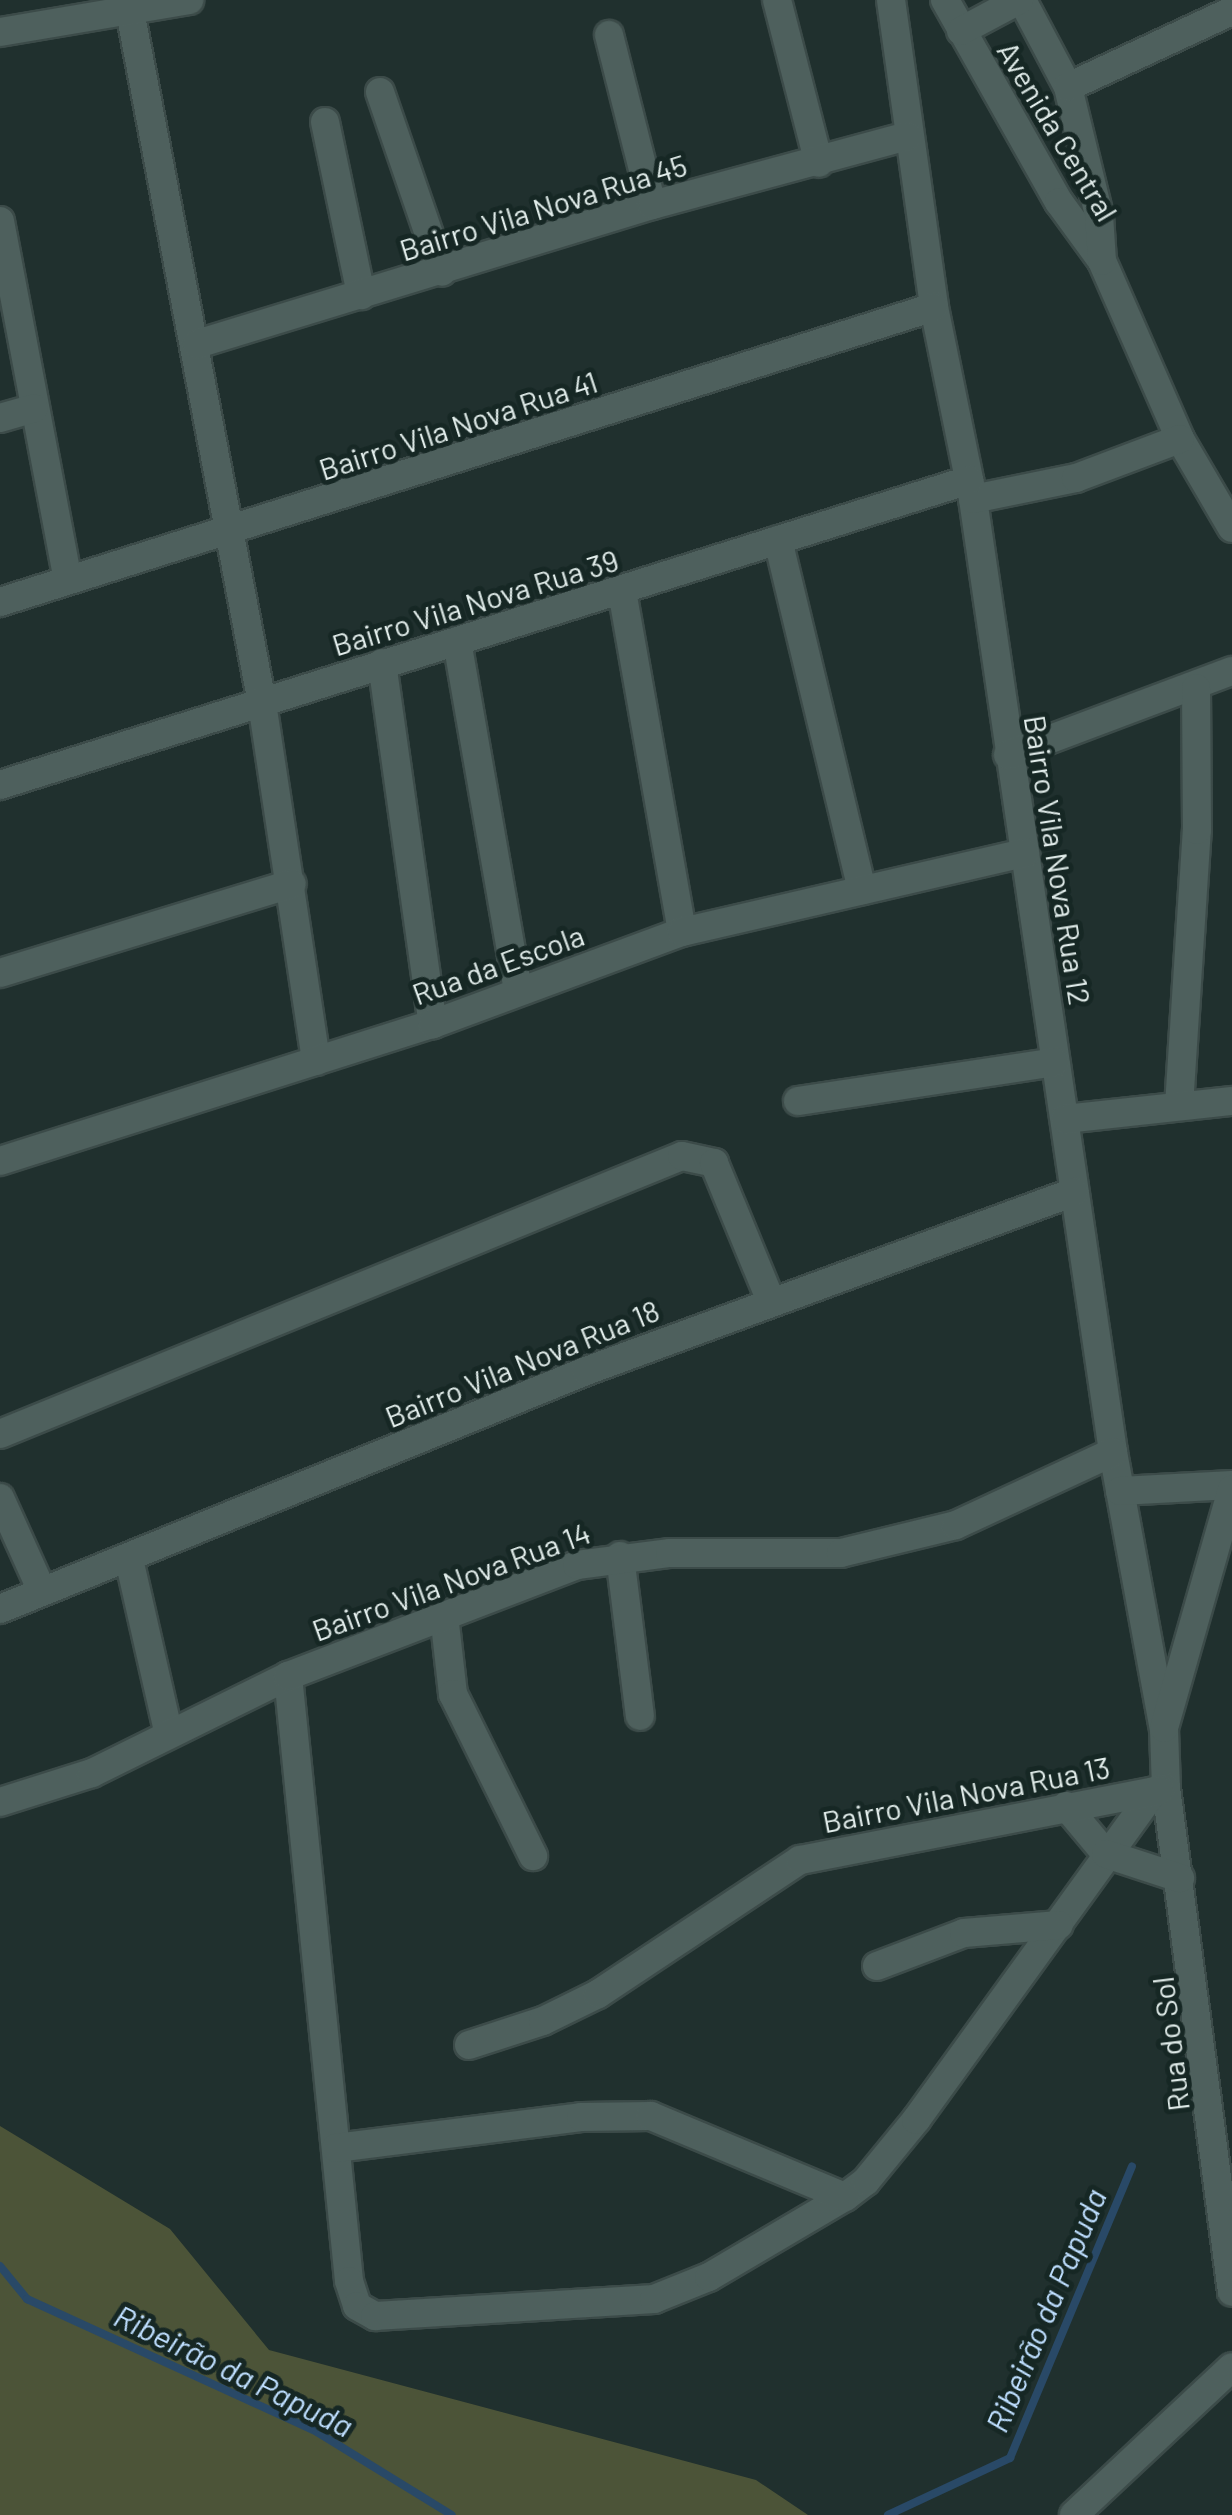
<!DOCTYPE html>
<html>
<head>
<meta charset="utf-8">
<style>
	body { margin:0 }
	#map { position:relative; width:1232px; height:2515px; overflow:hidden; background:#20302e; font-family:Barlow,sans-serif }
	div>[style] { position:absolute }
	.green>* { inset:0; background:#4c5438 }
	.stream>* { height:8px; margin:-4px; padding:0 4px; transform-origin:4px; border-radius:4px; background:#294967 }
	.roads { filter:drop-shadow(2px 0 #3c4b49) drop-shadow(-2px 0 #3c4b49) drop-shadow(0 2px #3c4b49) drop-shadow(0 -2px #3c4b49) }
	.minor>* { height:28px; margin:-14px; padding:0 14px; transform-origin:14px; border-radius:14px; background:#4e605d }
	span { translate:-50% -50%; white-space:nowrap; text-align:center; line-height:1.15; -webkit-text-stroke:10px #162724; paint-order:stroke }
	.street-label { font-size:30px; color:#e1ecea }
	.water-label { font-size:32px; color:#bdddfd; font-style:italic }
</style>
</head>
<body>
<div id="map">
	<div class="green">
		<div style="clip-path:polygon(0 2126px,170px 2229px,269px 2350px,756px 2480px,808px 2515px,0 2515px)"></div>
	</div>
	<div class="stream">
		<div style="left:0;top:2266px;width:43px;rotate:50.7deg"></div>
		<div style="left:27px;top:2299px;width:319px;rotate:24.6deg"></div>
		<div style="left:317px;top:2432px;width:158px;rotate:31.6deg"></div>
		<div style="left:888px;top:2515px;width:135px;rotate:-25deg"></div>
		<div style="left:1010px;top:2458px;width:316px;rotate:-67.3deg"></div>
	</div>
	<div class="roads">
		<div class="minor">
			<div style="left:777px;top:0;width:168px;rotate:75.6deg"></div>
			<div style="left:891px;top:0;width:310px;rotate:82deg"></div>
			<div style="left:934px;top:307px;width:196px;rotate:78.5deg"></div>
			<div style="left:973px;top:499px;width:963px;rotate:81.64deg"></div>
			<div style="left:1113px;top:1452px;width:282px;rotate:79.6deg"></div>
			<div style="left:1164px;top:1729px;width:59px;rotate:88.1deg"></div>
			<div style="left:1166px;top:1788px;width:508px;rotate:82.54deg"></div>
			<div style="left:945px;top:0;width:232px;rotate:60.6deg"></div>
			<div style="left:1059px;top:202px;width:73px;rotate:53.9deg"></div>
			<div style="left:1102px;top:261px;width:194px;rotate:66.3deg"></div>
			<div style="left:1180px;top:439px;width:103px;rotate:59.7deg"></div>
			<div style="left:1022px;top:0;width:98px;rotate:62.1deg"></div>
			<div style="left:1068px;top:87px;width:132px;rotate:76.4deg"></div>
			<div style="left:1099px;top:215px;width:46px;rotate:86.3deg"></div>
			<div style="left:130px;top:11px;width:704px;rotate:79.2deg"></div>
			<div style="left:262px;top:703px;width:362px;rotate:81.4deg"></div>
			<div style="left:961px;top:31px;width:66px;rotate:-28.1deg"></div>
			<div style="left:0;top:32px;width:192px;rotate:-9.6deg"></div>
			<div style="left:609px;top:35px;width:175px;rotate:75.8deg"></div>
			<div style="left:1068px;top:87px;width:181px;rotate:-24.9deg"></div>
			<div style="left:380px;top:92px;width:190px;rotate:71deg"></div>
			<div style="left:325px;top:122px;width:177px;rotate:78.2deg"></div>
			<div style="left:0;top:221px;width:365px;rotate:79.3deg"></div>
			<div style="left:197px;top:344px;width:476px;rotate:-17deg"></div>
			<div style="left:652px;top:205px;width:265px;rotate:-15.1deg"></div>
			<div style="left:0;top:418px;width:35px;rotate:-16deg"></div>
			<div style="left:973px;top:499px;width:105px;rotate:-11.5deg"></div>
			<div style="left:1076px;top:478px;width:111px;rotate:-20.6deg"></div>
			<div style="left:778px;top:540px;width:360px;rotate:76.5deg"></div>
			<div style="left:622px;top:591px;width:346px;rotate:80deg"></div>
			<div style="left:0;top:602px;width:979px;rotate:-17.53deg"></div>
			<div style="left:457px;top:641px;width:354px;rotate:80.1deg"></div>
			<div style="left:382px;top:663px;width:365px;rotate:82deg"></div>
			<div style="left:1008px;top:755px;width:239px;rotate:-20.6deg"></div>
			<div style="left:0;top:785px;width:1016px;rotate:-17.47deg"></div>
			<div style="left:0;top:973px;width:305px;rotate:-17deg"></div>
			<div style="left:798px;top:1101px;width:260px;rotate:-8.6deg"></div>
			<div style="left:1179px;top:1106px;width:277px;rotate:-86.3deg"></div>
			<div style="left:1197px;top:830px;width:142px;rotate:-90.4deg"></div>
			<div style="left:1065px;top:1119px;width:168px;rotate:-6.2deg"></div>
			<div style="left:0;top:1161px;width:454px;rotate:-17.6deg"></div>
			<div style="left:433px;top:1024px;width:265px;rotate:-20.3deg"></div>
			<div style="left:682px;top:932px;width:352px;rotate:-13deg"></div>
			<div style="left:0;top:1434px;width:736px;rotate:-22.18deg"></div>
			<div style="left:682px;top:1156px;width:33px;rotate:12deg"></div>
			<div style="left:714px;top:1163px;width:149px;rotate:67.6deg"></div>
			<div style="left:1120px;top:1491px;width:112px;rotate:-3.1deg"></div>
			<div style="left:0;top:1498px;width:102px;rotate:65.7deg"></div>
			<div style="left:620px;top:1556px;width:161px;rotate:82.9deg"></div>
			<div style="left:129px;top:1559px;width:176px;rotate:77.2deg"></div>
			<div style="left:0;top:1609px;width:632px;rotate:-22.1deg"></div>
			<div style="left:586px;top:1371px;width:520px;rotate:-20.14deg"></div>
			<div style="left:444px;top:1615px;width:80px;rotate:83.5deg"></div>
			<div style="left:453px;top:1694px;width:181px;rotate:63.7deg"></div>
			<div style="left:288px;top:1676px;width:608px;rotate:84.24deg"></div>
			<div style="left:349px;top:2281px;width:26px;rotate:72deg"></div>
			<div style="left:357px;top:2306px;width:21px;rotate:29deg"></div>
			<div style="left:375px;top:2316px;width:280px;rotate:-3.5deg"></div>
			<div style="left:654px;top:2299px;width:59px;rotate:-21.8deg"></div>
			<div style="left:709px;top:2277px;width:158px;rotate:-30.5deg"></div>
			<div style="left:845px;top:2197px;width:26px;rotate:-37deg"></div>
			<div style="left:866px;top:2181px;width:79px;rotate:-50.7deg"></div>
			<div style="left:916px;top:2120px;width:406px;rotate:-54.1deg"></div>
			<div style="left:1164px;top:1728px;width:248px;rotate:-74.1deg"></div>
			<div style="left:0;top:1802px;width:96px;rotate:-17.5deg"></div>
			<div style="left:92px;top:1773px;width:219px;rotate:-26.3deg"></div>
			<div style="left:288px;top:1676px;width:310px;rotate:-21deg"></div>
			<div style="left:577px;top:1565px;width:94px;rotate:-7.4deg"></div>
			<div style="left:670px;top:1553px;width:171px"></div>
			<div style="left:841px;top:1553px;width:118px;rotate:-13.7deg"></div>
			<div style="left:956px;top:1525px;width:173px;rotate:-24.9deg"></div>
			<div style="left:1066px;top:1806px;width:62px;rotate:50.2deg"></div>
			<div style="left:1106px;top:1854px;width:78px;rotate:18deg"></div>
			<div style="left:877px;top:1966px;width:93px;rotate:-20.8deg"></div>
			<div style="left:964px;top:1933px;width:95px;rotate:-4.8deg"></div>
			<div style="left:469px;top:2045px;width:78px;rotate:-18deg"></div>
			<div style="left:543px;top:2021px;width:61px;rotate:-26.1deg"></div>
			<div style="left:598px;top:1994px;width:242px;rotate:-33.6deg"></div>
			<div style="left:800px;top:1860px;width:366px;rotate:-11deg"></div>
			<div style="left:336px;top:2148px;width:247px;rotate:-7.2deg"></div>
			<div style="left:581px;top:2117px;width:70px;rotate:-0.8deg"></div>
			<div style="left:651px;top:2116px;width:210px;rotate:22.7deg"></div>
			<div style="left:1074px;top:2515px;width:216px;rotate:-43.1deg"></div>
		</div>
	</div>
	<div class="street-label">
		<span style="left:1058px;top:131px;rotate:59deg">Avenida Central</span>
		<span style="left:543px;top:207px;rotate:-17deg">Bairro Vila Nova Rua 45</span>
		<span style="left:458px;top:425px;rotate:-18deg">Bairro Vila Nova Rua 41</span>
		<span style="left:475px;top:602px;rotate:-17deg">Bairro Vila Nova Rua 39</span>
		<span style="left:1058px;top:860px;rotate:81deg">Bairro Vila Nova Rua 12</span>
		<span style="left:498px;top:964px;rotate:-20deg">Rua da Escola</span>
		<span style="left:522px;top:1363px;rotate:-22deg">Bairro Vila Nova Rua 18</span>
		<span style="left:451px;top:1581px;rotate:-20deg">Bairro Vila Nova Rua 14</span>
		<span style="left:966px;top:1794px;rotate:-11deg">Bairro Vila Nova Rua 13</span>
		<span style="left:1170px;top:2044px;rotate:-97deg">Rua do Sol</span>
	</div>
	<div class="water-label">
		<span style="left:1045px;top:2310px;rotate:-67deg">Ribeirão da Papuda</span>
		<span style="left:234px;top:2370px;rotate:26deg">Ribeirão da Papuda</span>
	</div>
</div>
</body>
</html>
